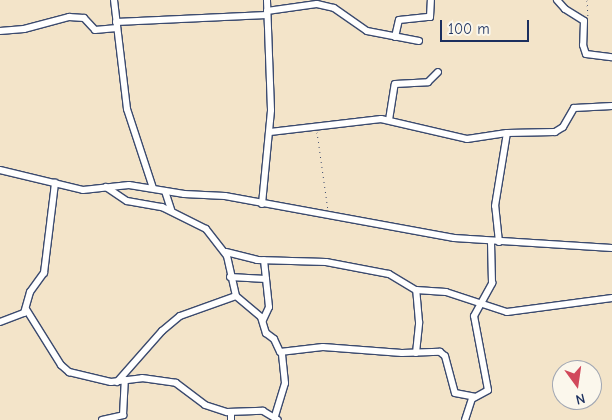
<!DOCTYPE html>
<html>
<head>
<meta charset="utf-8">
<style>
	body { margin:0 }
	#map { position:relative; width:612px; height:420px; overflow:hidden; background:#f3e4c9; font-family:"Comic Neue",sans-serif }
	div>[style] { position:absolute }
	.path>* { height:1px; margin-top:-0.5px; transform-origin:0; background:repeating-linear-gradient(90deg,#3b4a6e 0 1px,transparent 0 5px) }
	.roads { filter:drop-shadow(1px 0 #3b4a6e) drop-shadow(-1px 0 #3b4a6e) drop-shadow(0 1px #3b4a6e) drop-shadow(0 -1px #3b4a6e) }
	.minor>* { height:6px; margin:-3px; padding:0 3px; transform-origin:3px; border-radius:3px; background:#fff }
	span { translate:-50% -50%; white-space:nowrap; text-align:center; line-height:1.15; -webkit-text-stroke:4px #fbf7ec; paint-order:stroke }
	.north { position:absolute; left:552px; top:360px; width:50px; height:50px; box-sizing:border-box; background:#fbf7ec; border:1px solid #a1a7b3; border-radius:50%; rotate:166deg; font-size:14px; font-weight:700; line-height:20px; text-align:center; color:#1b2f5e }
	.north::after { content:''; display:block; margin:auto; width:18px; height:22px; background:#d1495b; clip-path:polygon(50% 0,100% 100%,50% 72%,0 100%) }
	.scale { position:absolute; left:440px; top:20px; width:89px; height:22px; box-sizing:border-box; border:2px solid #1b2f5e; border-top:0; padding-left:6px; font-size:15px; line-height:18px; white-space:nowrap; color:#1b2f5e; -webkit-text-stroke:4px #fbf7ec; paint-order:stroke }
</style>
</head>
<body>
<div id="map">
	<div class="path">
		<div style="left:587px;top:0;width:17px;rotate:87deg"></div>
		<div style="left:317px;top:132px;width:79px;rotate:82deg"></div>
	</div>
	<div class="roads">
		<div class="minor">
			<div style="left:114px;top:0;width:110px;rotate:83.2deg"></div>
			<div style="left:127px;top:109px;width:83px;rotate:71.8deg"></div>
			<div style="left:557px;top:0;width:12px;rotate:48deg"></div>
			<div style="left:565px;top:9px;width:22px;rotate:32deg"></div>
			<div style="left:584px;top:21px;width:24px;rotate:92deg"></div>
			<div style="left:583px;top:45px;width:9px;rotate:72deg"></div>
			<div style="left:586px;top:54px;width:26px;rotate:7deg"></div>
			<div style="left:267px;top:11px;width:50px;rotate:-8deg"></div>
			<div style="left:317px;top:4px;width:17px;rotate:13deg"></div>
			<div style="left:334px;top:8px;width:40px;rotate:34.9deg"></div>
			<div style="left:367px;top:31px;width:53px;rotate:10.9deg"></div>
			<div style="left:116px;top:22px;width:151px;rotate:-2.7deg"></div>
			<div style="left:0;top:31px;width:24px;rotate:-5deg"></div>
			<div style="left:24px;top:29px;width:47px;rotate:-14.9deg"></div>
			<div style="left:69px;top:17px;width:15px;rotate:4deg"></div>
			<div style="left:84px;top:18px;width:16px;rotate:47deg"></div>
			<div style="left:95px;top:30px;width:22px;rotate:-5deg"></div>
			<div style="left:395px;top:37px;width:17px;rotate:-77deg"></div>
			<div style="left:399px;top:20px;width:31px;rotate:-6deg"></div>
			<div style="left:430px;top:17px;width:17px;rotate:-87deg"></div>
			<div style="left:389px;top:120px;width:36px;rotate:-81deg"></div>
			<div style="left:395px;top:84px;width:33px;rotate:-3deg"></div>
			<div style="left:428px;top:82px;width:14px;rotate:-45deg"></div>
			<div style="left:270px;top:132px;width:112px;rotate:-6.7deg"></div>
			<div style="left:381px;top:119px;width:88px;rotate:13.1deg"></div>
			<div style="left:467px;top:139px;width:40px;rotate:-8.5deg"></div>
			<div style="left:0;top:170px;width:85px;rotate:13.5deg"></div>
			<div style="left:83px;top:190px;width:46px;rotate:-6.2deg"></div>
			<div style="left:129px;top:185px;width:56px;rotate:9.3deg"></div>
			<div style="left:184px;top:194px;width:41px;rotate:2.8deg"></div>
			<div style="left:225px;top:196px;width:233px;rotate:10.4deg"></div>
			<div style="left:454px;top:238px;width:158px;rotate:3.6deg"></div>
			<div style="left:106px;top:187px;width:25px;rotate:34deg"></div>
			<div style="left:127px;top:201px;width:36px;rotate:10deg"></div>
			<div style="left:162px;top:207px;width:49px;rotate:26.6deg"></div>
			<div style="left:206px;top:229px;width:34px;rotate:52deg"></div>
			<div style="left:227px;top:256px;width:41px;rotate:77.3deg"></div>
			<div style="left:236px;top:296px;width:33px;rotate:40deg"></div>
			<div style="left:261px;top:317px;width:17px;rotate:73deg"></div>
			<div style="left:266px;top:333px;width:10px;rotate:37deg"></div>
			<div style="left:274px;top:339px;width:14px;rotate:65deg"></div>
			<div style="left:280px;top:352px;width:43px;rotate:-6.6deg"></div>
			<div style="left:323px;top:347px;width:79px;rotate:4.3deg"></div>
			<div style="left:402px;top:353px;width:38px;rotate:-2deg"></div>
			<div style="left:440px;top:352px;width:6px;rotate:39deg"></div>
			<div style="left:445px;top:356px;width:38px;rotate:75deg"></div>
			<div style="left:455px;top:393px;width:20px;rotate:11deg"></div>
			<div style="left:165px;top:191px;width:20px;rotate:72deg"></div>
			<div style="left:262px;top:204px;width:94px;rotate:-84.5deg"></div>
			<div style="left:271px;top:110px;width:110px;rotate:-92.1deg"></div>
			<div style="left:499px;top:242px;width:36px;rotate:-96deg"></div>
			<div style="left:495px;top:206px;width:74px;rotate:-80.7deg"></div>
			<div style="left:507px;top:133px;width:48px;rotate:-1.2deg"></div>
			<div style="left:555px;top:132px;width:9px;rotate:-32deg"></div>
			<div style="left:563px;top:127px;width:22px;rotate:-60deg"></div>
			<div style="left:574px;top:108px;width:38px;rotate:-3deg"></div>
			<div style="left:226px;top:252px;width:32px;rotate:14deg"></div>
			<div style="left:257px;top:260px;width:69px;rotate:1.7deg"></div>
			<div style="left:326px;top:262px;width:64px;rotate:10.8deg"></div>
			<div style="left:389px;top:274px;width:31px;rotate:31deg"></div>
			<div style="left:416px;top:290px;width:30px;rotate:4deg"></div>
			<div style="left:446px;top:292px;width:64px;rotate:18.2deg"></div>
			<div style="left:507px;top:312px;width:106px;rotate:-7.6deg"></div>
			<div style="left:230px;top:277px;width:36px;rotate:3deg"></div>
			<div style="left:26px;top:309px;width:66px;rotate:58deg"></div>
			<div style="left:61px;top:365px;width:11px;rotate:41deg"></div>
			<div style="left:69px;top:372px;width:43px;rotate:13.4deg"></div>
			<div style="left:111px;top:382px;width:31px;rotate:-7deg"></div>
			<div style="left:142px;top:378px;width:34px;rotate:8deg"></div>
			<div style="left:176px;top:383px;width:36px;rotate:37deg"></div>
			<div style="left:205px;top:405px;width:23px;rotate:18deg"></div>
			<div style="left:227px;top:412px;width:36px;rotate:-2deg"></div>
			<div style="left:263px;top:411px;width:17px;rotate:31deg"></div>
			<div style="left:263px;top:320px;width:14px;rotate:-65deg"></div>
			<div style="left:269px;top:307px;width:47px;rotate:-96.1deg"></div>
			<div style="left:0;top:322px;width:26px;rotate:-21deg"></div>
			<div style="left:24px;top:313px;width:22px;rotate:-74deg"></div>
			<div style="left:30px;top:292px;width:24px;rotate:-54deg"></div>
			<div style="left:44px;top:273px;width:91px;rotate:-83deg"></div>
			<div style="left:416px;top:353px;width:31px;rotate:-84deg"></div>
			<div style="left:419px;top:322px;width:32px;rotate:-95deg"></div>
			<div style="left:117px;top:382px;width:68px;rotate:-48.6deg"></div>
			<div style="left:162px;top:331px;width:23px;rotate:-40deg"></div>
			<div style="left:180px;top:316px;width:59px;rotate:-19.7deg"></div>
			<div style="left:231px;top:412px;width:8px;rotate:90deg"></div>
			<div style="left:275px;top:416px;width:34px;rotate:-73deg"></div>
			<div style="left:285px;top:383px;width:30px;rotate:-96deg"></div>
			<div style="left:102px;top:420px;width:22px;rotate:-13deg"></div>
			<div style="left:123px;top:415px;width:35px;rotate:-87deg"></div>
			<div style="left:465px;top:420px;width:22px;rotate:-72deg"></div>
			<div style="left:472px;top:399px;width:18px;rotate:-29deg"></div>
			<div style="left:488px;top:390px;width:75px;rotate:-100.7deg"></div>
			<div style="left:474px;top:316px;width:38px;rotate:-61deg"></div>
			<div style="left:492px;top:283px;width:41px;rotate:-91.4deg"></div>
		</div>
	</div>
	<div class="north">N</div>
	<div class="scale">100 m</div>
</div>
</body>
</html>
